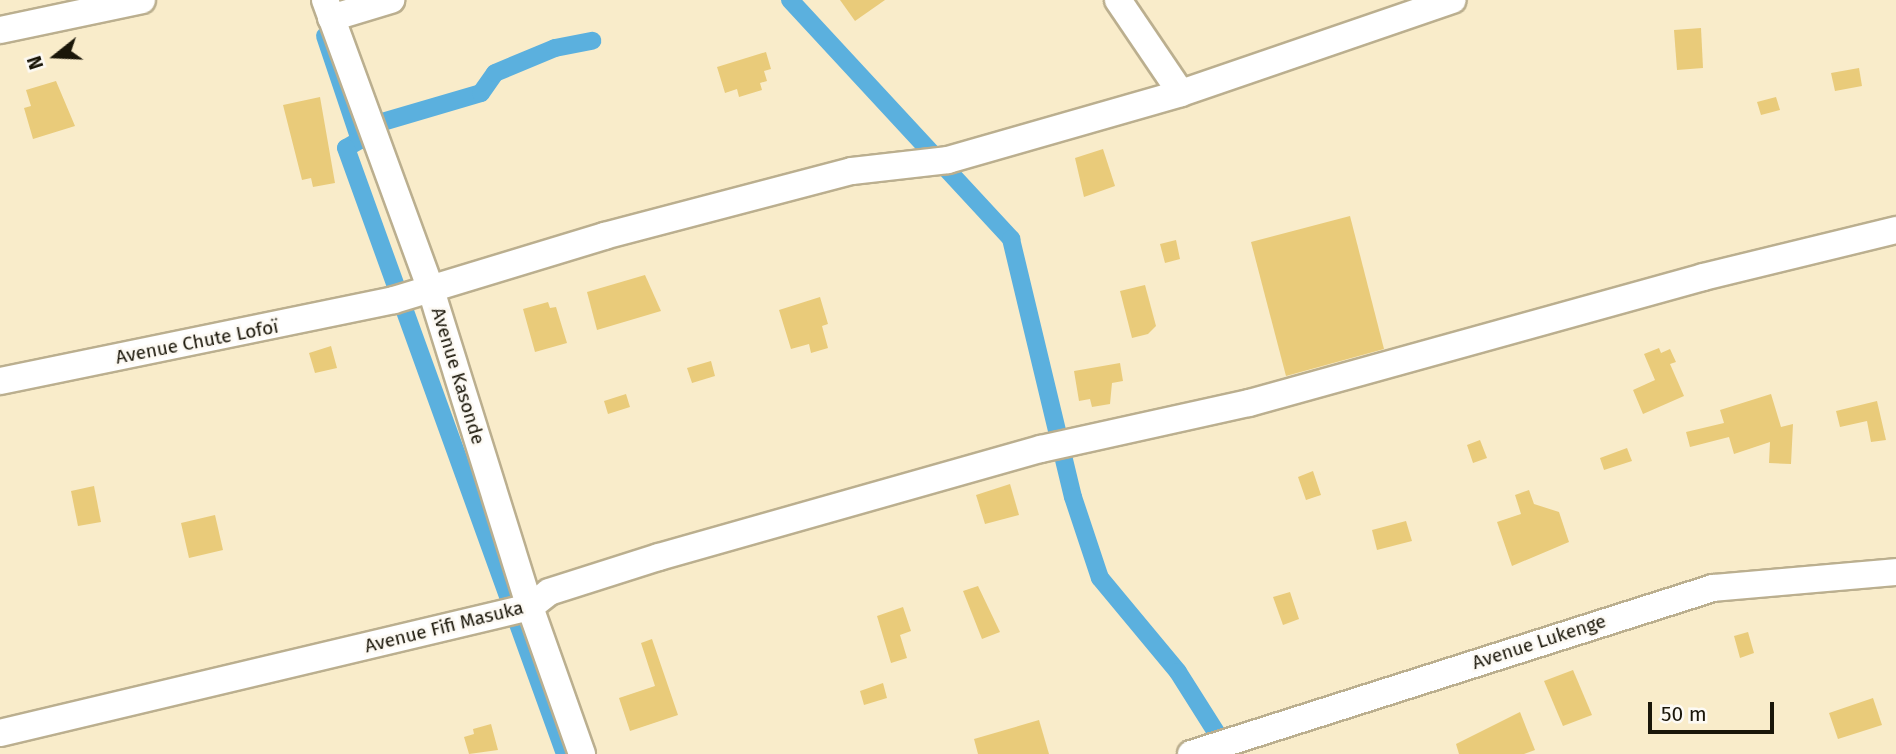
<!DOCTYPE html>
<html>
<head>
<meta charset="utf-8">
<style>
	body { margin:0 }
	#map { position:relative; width:1896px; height:754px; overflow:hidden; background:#f9ecca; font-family:"Fira Sans",sans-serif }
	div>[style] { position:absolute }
	.canal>* { height:18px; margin:-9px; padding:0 9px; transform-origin:9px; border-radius:9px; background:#5bb0de }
	.building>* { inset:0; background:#e9cb7a }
	.roads { filter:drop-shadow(2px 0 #bbaf8f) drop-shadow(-2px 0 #bbaf8f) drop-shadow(0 2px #bbaf8f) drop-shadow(0 -2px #bbaf8f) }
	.minor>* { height:26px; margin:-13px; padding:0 13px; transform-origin:13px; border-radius:13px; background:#fff }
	span { translate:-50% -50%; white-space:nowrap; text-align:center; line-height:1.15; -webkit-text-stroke:5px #fdfaf4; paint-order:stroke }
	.street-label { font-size:19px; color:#1a1609 }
	.north { position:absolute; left:21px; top:21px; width:70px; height:70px; -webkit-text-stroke:5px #fdfaf4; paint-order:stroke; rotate:252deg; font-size:19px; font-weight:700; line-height:28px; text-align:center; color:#1a1609 }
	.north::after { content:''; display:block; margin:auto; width:24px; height:32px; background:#1a1609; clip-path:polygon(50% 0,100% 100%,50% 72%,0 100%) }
	.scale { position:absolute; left:1648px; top:702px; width:126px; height:32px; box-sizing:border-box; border:4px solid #1a1609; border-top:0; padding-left:9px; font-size:21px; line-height:24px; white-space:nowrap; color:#1a1609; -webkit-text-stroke:5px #fdfaf4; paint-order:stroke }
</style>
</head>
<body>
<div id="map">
	<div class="canal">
		<div style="left:790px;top:0;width:326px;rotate:47.2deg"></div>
		<div style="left:1011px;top:239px;width:265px;rotate:76.5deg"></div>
		<div style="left:1073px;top:497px;width:85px;rotate:71.6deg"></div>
		<div style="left:1100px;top:578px;width:122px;rotate:50.3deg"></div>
		<div style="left:1178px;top:672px;width:93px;rotate:57.7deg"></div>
		<div style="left:325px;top:36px;width:110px;rotate:71.4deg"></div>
		<div style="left:360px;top:140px;width:16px;rotate:150deg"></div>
		<div style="left:346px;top:148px;width:644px;rotate:70.13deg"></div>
		<div style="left:365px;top:135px;width:18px;rotate:-41deg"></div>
		<div style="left:379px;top:123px;width:106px;rotate:-16.4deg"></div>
		<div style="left:481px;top:93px;width:24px;rotate:-55deg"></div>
		<div style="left:495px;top:73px;width:65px;rotate:-22.6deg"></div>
		<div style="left:555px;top:48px;width:38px;rotate:-11deg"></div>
	</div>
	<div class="building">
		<div style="clip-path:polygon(840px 0,885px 0,855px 21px)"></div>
		<div style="clip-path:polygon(1701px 28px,1703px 68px,1677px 70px,1674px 30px)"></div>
		<div style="clip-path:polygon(766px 52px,771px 69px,764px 71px,767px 81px,760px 83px,762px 90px,739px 97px,737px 89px,725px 93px,717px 67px)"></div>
		<div style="clip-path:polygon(1859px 68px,1862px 86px,1835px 91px,1831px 73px)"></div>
		<div style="clip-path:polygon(56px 81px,75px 126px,33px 139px,24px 108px,31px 106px,26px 90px)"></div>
		<div style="clip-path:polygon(320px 97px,335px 183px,313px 187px,311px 178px,302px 180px,283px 105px)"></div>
		<div style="clip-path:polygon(1776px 97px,1780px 110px,1761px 115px,1757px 102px)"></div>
		<div style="clip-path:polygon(1103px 149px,1115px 186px,1084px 197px,1075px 158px)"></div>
		<div style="clip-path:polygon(1350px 216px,1384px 349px,1286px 376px,1251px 242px)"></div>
		<div style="clip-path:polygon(1176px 240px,1180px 259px,1165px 263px,1160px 244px)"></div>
		<div style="clip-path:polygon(645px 275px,661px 311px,597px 330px,587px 292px)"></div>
		<div style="clip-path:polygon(1145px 285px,1156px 326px,1148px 334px,1132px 338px,1120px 291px)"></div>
		<div style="clip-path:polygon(820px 297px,828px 324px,822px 326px,828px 348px,811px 353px,809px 344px,791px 349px,779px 310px)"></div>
		<div style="clip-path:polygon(548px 302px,550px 308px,556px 307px,567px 343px,535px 352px,523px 309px)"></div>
		<div style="clip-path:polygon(331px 346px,337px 368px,315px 373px,309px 353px)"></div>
		<div style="clip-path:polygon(1659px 348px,1661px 353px,1670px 349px,1676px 362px,1670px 364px,1684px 396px,1643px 414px,1633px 390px,1655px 380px,1644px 354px)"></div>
		<div style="clip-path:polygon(711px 361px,715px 376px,692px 383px,687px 368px)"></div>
		<div style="clip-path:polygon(1120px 363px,1123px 381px,1112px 383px,1110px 404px,1092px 407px,1090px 399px,1079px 401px,1074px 371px)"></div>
		<div style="clip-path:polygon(626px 394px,630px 407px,608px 414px,604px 401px)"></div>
		<div style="clip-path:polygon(1771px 394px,1781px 427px,1793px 424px,1791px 464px,1769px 463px,1770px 442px,1734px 454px,1729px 437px,1690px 447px,1686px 432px,1724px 423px,1720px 410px)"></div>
		<div style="clip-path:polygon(1877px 401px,1886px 440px,1871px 442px,1867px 421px,1840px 427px,1836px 411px)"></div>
		<div style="clip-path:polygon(1480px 440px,1487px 458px,1473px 463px,1467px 445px)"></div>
		<div style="clip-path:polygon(1627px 448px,1632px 461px,1604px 470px,1600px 458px)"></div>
		<div style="clip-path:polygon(1313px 471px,1321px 495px,1306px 500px,1298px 477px)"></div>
		<div style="clip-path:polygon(1010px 484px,1019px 515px,985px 524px,976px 495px)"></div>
		<div style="clip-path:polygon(94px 486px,101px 522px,78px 526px,71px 491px)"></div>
		<div style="clip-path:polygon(1529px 490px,1534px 504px,1559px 512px,1569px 542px,1512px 566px,1497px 522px,1521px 514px,1515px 495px)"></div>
		<div style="clip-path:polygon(215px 515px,223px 550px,189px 558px,181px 523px)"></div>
		<div style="clip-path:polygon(1406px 521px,1412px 541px,1377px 550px,1372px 530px)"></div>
		<div style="clip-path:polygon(978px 586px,1000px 632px,982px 639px,963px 591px)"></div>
		<div style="clip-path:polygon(1290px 592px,1299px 619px,1283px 625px,1273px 597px)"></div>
		<div style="clip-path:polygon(903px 607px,911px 631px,900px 635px,907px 658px,891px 663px,877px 616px)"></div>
		<div style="clip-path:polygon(1748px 632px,1754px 653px,1740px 658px,1734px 636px)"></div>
		<div style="clip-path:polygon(652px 639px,678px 715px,630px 731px,619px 698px,655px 686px,641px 643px)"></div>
		<div style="clip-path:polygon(1573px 670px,1592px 715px,1563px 726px,1544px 681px)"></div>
		<div style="clip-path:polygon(883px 683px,887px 698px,864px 705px,860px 691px)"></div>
		<div style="clip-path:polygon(1873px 698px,1882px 725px,1838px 739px,1829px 713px)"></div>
		<div style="clip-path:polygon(1520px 712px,1535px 750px,1524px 754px,1459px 754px,1456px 744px)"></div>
		<div style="clip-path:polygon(1039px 720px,1049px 754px,978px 754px,974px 739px)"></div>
		<div style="clip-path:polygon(491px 724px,498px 750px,469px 754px,464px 737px,474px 734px,473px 729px)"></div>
	</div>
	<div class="roads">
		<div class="minor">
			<div style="left:325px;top:0;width:309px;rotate:69.9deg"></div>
			<div style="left:431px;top:290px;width:332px;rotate:72.7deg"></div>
			<div style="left:530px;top:607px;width:156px;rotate:70.5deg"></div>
			<div style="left:1118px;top:0;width:112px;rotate:55.9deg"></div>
			<div style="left:331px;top:18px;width:63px;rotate:-16.7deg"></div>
			<div style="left:0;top:30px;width:145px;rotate:-11.9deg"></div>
			<div style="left:0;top:381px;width:402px;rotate:-11.6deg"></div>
			<div style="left:394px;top:300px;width:220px;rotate:-16.9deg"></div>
			<div style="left:604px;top:236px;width:256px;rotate:-14.7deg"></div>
			<div style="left:852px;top:171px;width:97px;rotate:-6.5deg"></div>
			<div style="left:948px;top:160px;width:242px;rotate:-16deg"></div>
			<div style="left:1181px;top:93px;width:287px;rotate:-18.9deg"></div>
			<div style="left:0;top:733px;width:545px;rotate:-13.37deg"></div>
			<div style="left:530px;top:607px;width:24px;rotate:-38deg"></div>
			<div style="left:549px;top:592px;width:115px;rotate:-17.7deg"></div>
			<div style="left:659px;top:557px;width:397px;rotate:-15.8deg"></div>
			<div style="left:1041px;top:449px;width:213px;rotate:-12.5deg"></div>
			<div style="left:1249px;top:403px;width:471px;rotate:-15.5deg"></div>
			<div style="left:1703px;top:277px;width:199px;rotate:-13.7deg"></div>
			<div style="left:1191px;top:754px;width:548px;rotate:-17.64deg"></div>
			<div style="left:1713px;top:588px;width:184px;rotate:-5deg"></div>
		</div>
	</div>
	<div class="street-label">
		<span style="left:197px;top:342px;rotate:-11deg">Avenue Chute Lofoï</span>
		<span style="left:458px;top:376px;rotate:73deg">Avenue Kasonde</span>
		<span style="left:444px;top:627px;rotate:-14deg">Avenue Fifi Masuka</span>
		<span style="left:1539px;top:642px;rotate:-18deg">Avenue Lukenge</span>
	</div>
	<div class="north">N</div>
	<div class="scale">50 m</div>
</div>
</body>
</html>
